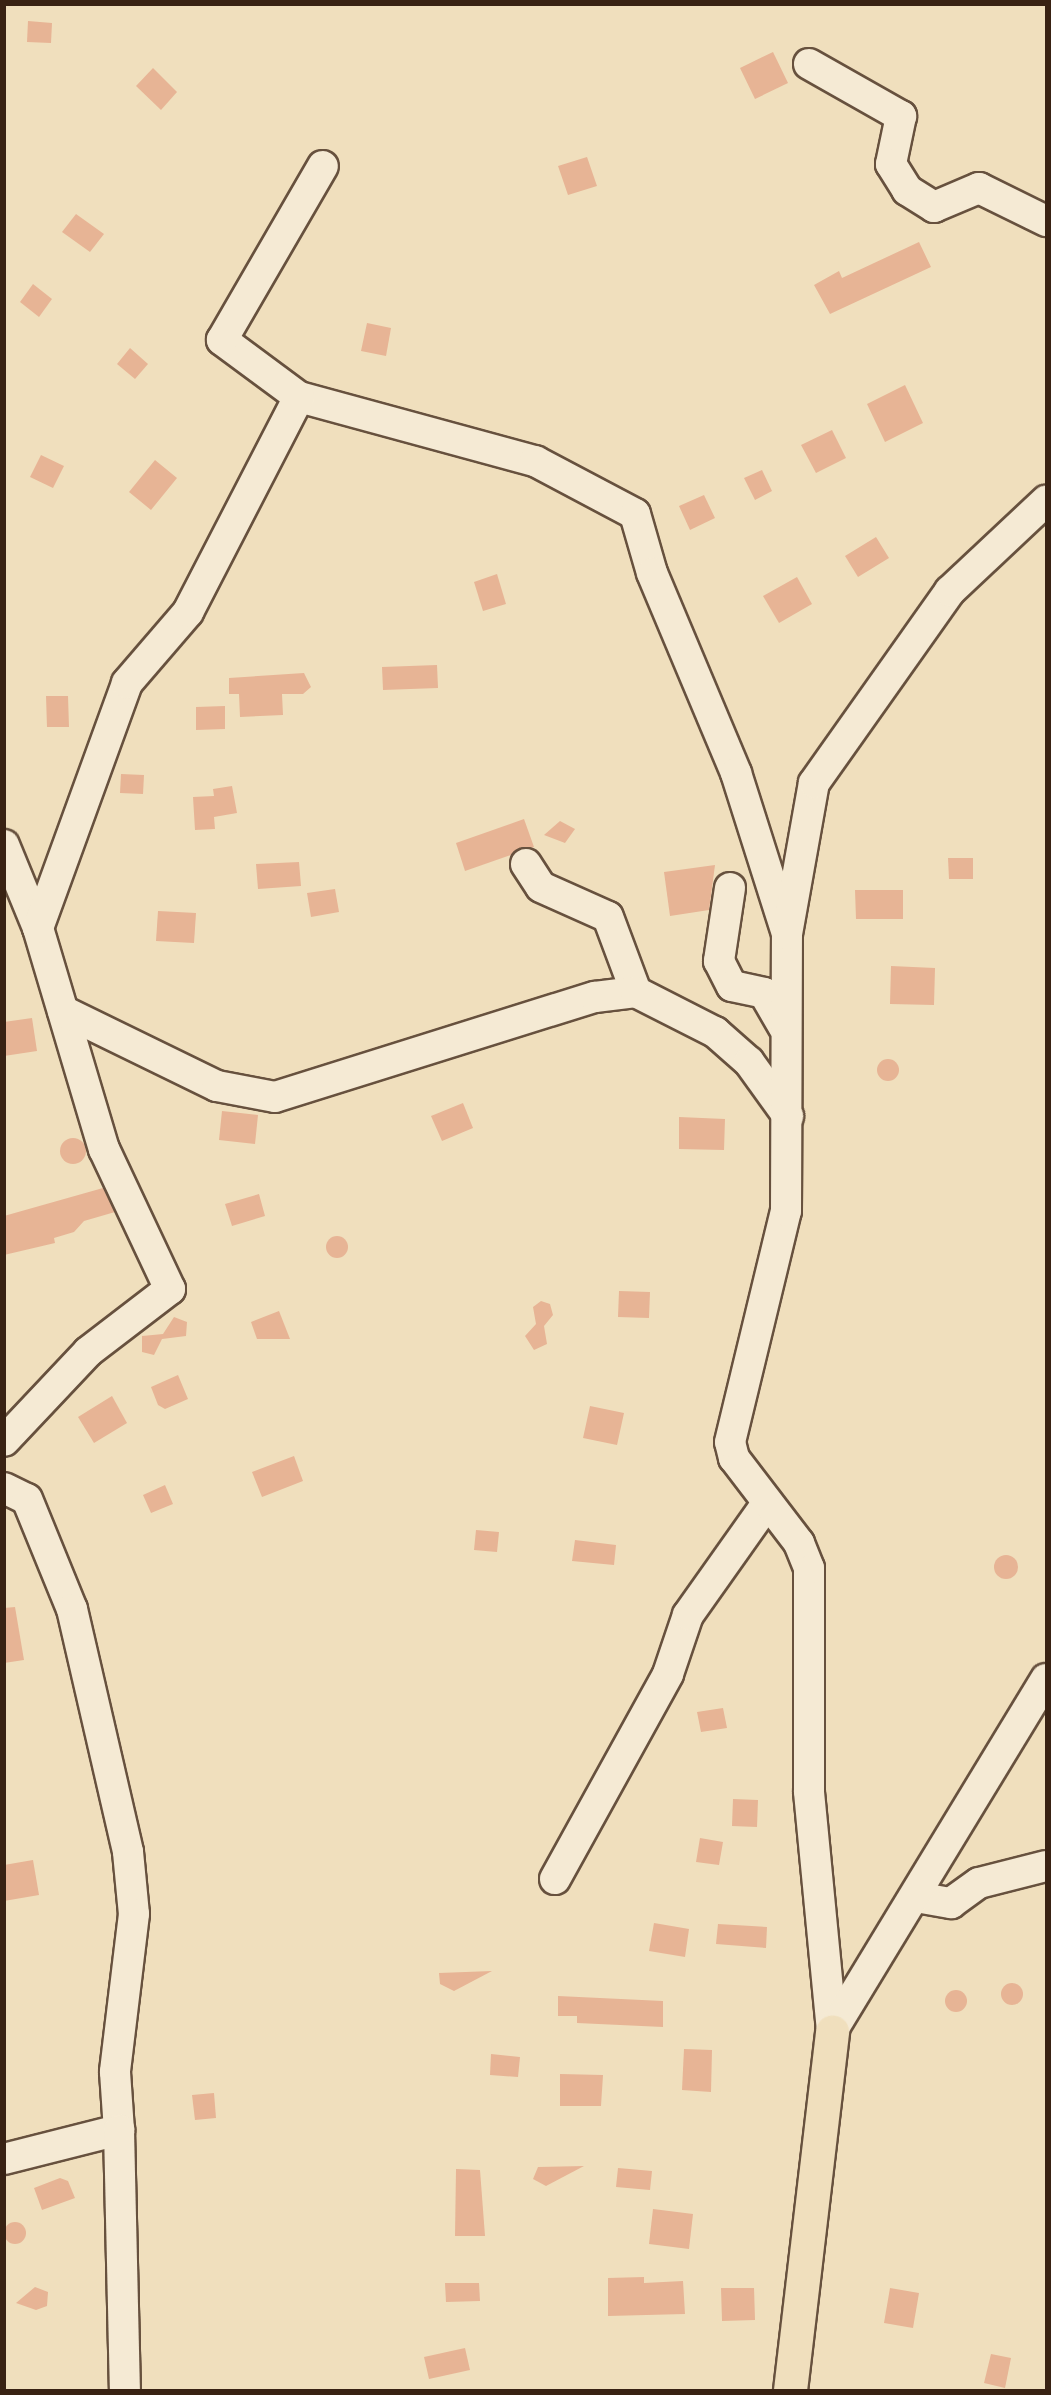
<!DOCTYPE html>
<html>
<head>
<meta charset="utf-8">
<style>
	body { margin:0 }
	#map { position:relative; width:1051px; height:2395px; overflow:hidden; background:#f0dfbd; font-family:Cardo,serif }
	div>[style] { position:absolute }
	.building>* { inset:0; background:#e7b495 }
	.round { border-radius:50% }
	.roads { filter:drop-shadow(2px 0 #67513e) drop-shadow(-2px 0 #67513e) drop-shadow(0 2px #67513e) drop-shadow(0 -2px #67513e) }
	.minor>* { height:30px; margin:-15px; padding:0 15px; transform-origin:15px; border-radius:15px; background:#f5ead4 }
	.major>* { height:33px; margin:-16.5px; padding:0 16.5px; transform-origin:16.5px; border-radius:16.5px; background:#f0dfbd }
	span { translate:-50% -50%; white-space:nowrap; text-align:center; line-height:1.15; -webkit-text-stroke:4.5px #f5ead4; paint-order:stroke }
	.frame { position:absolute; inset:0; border:6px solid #392213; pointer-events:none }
</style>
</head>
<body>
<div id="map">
	<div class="building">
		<div style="clip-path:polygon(28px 21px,52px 23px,51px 43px,27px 42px)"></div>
		<div style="clip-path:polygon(773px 52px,788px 83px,755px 99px,740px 68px)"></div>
		<div style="clip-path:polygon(153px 68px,177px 92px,161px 110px,136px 86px)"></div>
		<div style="clip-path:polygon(587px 157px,597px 186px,568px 195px,558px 166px)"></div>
		<div style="clip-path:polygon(76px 214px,104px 234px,90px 252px,62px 232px)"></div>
		<div style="clip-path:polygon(919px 242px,931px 267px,830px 314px,814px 285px,839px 271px,842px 278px)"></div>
		<div style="clip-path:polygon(33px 284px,52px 299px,39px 317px,20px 302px)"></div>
		<div style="clip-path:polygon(367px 323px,391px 328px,386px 356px,361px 351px)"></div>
		<div style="clip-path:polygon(130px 348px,148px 364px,135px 379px,117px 364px)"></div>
		<div style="clip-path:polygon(905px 385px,923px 423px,885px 442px,867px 404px)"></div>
		<div style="clip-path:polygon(832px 430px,846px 458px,816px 473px,801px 445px)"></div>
		<div style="clip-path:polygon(41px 455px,64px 466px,53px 488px,30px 477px)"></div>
		<div style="clip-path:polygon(155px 460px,177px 478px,151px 510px,129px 492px)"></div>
		<div style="clip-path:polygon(762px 470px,772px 491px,755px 500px,744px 478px)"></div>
		<div style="clip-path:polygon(704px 495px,715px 518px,690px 530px,679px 506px)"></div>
		<div style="clip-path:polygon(876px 537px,889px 558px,858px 577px,845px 556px)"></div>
		<div style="clip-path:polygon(497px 574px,506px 604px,483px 611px,474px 582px)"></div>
		<div style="clip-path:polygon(797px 577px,812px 604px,779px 623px,763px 596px)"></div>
		<div style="clip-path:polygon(437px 665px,438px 688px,383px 690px,382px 667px)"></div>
		<div style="clip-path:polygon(304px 673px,311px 687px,303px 694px,282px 694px,283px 715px,240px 717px,239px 694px,229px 694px,229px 678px)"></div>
		<div style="clip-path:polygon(46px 696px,68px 696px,69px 727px,47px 727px)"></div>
		<div style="clip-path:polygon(225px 706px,225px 729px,196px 730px,196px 707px)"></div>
		<div style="clip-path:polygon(121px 774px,144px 775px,143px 794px,120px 793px)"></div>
		<div style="clip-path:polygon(232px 786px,237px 813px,214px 817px,215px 829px,195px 830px,193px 797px,214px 796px,213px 789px)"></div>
		<div style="clip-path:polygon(524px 819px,534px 847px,465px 871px,456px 843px)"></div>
		<div style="clip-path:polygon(560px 821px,575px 829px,565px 843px,544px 835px)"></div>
		<div style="clip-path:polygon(948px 858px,973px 858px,973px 879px,949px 879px)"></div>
		<div style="clip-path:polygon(299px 862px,301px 886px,258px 889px,256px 864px)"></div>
		<div style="clip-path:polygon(715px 865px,709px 910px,670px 916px,664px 872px)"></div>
		<div style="clip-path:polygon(335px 889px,339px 912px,311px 917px,307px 893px)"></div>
		<div style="clip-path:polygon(855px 890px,903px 890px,903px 919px,856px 919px)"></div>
		<div style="clip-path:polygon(158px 911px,196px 913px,194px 943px,156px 941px)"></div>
		<div style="clip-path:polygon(891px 966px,935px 968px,934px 1005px,890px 1004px)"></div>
		<div style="clip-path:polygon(32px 1018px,37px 1051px,4px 1056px,4px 1022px)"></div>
		<div class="round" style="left:877px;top:1059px;width:22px;height:22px"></div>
		<div style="clip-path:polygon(463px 1103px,473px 1128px,442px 1141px,431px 1116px)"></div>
		<div style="clip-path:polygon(222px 1111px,258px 1115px,255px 1144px,219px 1140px)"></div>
		<div style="clip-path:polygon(679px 1117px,725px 1119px,724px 1150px,679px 1149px)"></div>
		<div class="round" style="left:60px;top:1138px;width:26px;height:26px"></div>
		<div style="clip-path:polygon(103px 1188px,115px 1212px,84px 1221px,74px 1232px,54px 1238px,55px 1243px,4px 1255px,4px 1216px)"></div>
		<div style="clip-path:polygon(259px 1194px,265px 1216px,232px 1226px,225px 1204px)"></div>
		<div class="round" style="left:326px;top:1236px;width:22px;height:22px"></div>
		<div style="clip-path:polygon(619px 1291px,650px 1292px,649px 1318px,618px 1317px)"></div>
		<div style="clip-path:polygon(541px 1301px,550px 1304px,553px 1315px,544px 1326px,547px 1344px,534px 1350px,525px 1336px,536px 1324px,533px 1307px)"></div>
		<div style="clip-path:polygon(279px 1311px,290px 1339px,257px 1339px,251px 1322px)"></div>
		<div style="clip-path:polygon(174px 1317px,187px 1322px,186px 1336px,162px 1339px,154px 1355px,142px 1352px,142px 1336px,163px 1334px)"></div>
		<div style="clip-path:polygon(178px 1375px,188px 1399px,165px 1409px,158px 1405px,151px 1387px)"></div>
		<div style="clip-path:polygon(112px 1396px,127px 1423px,94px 1443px,78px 1417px)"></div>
		<div style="clip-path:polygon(590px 1406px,624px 1413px,617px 1445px,583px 1438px)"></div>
		<div style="clip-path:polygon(294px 1456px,303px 1481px,262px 1497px,252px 1472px)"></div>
		<div style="clip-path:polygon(165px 1485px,173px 1504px,151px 1513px,143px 1495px)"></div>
		<div style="clip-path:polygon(476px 1530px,499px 1532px,497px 1552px,474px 1550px)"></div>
		<div style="clip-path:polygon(575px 1540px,616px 1545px,614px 1565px,572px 1561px)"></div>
		<div class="round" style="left:994px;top:1555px;width:24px;height:24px"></div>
		<div style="clip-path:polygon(15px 1607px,24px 1660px,4px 1663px,4px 1608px)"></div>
		<div style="clip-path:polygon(723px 1708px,727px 1728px,701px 1732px,697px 1712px)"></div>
		<div style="clip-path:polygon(733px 1799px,758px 1800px,757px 1827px,732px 1826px)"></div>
		<div style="clip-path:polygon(700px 1838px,723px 1842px,719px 1865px,696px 1862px)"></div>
		<div style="clip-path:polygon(33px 1860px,39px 1895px,4px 1901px,4px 1865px)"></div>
		<div style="clip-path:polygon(654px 1923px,689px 1929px,685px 1957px,649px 1951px)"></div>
		<div style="clip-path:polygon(718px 1924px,767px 1927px,766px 1948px,716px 1944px)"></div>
		<div style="clip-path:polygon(492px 1971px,454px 1991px,440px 1984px,439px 1973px)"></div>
		<div class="round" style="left:1001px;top:1983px;width:22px;height:22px"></div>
		<div class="round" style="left:945px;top:1990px;width:22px;height:22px"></div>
		<div style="clip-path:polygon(558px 1996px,663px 2001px,663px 2027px,577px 2023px,577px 2016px,558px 2016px)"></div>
		<div style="clip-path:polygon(684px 2049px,712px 2050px,711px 2092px,682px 2090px)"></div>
		<div style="clip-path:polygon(491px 2054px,520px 2057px,518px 2077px,490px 2075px)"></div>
		<div style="clip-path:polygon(560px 2074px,603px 2075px,601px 2106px,560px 2106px)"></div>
		<div style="clip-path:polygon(214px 2093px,216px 2118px,195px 2120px,192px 2095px)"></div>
		<div style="clip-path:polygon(584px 2166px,546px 2186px,533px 2179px,538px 2167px)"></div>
		<div style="clip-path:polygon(618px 2168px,652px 2171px,650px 2190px,616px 2187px)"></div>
		<div style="clip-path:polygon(456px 2169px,480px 2170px,485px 2236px,455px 2236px)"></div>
		<div style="clip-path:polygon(60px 2178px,68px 2181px,75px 2198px,42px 2210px,34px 2188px)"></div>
		<div style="clip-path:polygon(653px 2209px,693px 2214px,689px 2249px,649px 2244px)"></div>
		<div class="round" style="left:4px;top:2222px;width:22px;height:22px"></div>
		<div style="clip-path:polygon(644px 2277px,644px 2283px,683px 2281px,685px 2314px,608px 2316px,608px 2278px)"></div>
		<div style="clip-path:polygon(445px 2283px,479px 2283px,480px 2301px,446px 2302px)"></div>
		<div style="clip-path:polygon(35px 2287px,48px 2292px,47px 2306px,36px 2310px,16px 2303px)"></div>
		<div style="clip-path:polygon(721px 2288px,754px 2288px,755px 2320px,722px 2321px)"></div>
		<div style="clip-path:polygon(890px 2288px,919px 2293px,913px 2328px,884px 2323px)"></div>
		<div style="clip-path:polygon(465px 2348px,470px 2370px,429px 2379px,424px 2357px)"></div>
		<div style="clip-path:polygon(991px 2354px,1011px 2358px,1005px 2388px,984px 2383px)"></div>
	</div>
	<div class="roads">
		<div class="minor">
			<div style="left:809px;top:64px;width:106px;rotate:29.5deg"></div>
			<div style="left:901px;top:116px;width:49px;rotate:101.8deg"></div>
			<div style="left:891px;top:164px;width:31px;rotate:58deg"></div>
			<div style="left:907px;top:190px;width:32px;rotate:32deg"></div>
			<div style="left:934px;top:207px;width:49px;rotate:-22.9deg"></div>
			<div style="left:979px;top:188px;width:75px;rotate:26.2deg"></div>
			<div style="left:299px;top:397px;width:245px;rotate:15.2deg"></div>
			<div style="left:535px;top:461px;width:113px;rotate:27.9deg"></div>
			<div style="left:635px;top:514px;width:61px;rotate:73.9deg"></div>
			<div style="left:652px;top:573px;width:217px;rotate:67.2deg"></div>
			<div style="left:736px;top:773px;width:166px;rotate:72.4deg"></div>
			<div style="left:4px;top:845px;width:90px;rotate:67.7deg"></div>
			<div style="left:38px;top:928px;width:231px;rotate:73.4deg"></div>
			<div style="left:104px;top:1149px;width:155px;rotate:64.8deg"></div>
			<div style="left:170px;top:1289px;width:103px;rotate:142.5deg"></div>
			<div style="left:88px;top:1352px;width:122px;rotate:133.3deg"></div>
			<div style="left:526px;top:864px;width:27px;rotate:57deg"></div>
			<div style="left:541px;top:887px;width:73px;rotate:24.1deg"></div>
			<div style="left:608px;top:917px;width:80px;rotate:69.5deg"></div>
			<div style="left:730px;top:888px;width:74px;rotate:98.6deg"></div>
			<div style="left:719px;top:961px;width:28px;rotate:63deg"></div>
			<div style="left:732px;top:986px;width:33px;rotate:12deg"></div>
			<div style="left:764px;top:993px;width:39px;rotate:60deg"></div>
			<div style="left:38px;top:928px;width:261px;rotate:-70deg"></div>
			<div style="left:127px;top:683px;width:94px;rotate:-49.3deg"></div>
			<div style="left:188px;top:612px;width:242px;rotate:-62.7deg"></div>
			<div style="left:299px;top:397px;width:96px;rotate:-143.5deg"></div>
			<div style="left:222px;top:340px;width:201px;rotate:-59.9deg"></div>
			<div style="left:63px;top:1011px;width:171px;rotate:26deg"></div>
			<div style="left:217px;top:1086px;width:59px;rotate:10.7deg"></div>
			<div style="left:275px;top:1097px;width:335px;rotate:-17.4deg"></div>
			<div style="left:595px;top:997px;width:41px;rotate:-7deg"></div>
			<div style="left:636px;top:992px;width:89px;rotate:26.9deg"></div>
			<div style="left:715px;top:1032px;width:45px;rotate:41.4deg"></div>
			<div style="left:749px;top:1062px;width:67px;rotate:54.2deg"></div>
			<div style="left:4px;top:1488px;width:25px;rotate:26deg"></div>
			<div style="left:27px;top:1499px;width:119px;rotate:67.8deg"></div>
			<div style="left:72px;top:1609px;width:249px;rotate:77deg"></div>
			<div style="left:128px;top:1852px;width:62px;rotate:84.5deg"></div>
			<div style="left:134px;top:1914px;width:159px;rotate:96.9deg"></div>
			<div style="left:115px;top:2072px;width:58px;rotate:86.1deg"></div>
			<div style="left:555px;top:1879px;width:234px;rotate:-61.1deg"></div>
			<div style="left:668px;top:1674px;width:62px;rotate:-71.3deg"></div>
			<div style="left:688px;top:1615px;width:135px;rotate:-54.7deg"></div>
			<div style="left:916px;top:1897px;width:36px;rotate:10deg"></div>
			<div style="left:951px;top:1903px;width:34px;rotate:-36deg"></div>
			<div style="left:979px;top:1883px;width:69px;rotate:-14.2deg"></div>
			<div style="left:832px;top:2031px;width:241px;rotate:-95.5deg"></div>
			<div style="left:809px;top:1791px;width:223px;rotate:-90deg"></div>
			<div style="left:809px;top:1568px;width:27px;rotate:-112deg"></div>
			<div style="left:799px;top:1543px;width:107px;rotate:-127.4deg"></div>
			<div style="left:734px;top:1458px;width:16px;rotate:-104deg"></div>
			<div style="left:730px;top:1442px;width:238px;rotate:-76.4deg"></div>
			<div style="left:786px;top:1211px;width:277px;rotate:-89.8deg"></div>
			<div style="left:787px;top:934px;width:153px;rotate:-79.9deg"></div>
			<div style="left:814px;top:783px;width:235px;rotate:-54.7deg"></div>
			<div style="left:950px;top:591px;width:132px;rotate:-43.2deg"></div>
			<div style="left:832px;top:2031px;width:412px;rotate:-58.7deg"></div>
			<div style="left:4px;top:2159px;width:119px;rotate:-14.2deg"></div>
			<div style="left:119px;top:2130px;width:260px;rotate:88.7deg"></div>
		</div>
		<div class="major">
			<div style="left:790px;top:2390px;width:361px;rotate:-83.3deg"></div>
		</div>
	</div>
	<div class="frame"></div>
</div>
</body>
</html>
